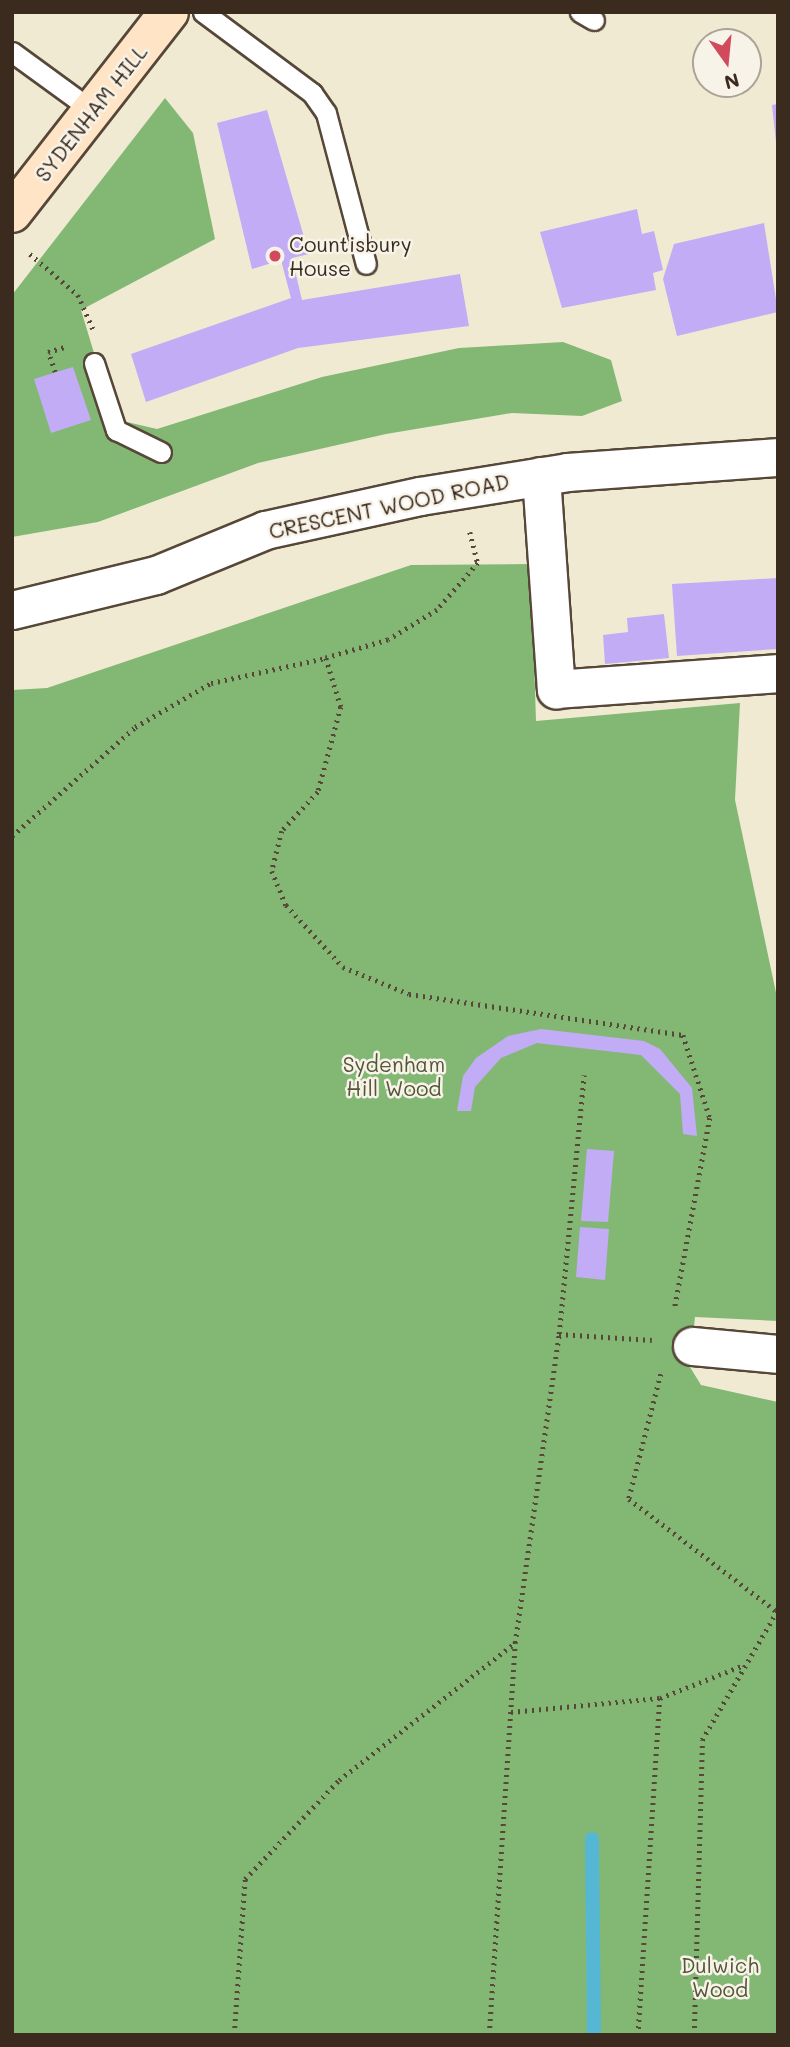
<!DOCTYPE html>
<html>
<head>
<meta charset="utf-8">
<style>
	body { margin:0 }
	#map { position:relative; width:790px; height:2047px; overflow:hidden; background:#f0ead3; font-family:Mali,sans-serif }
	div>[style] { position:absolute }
	.forest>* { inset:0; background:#83b874 }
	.stream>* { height:14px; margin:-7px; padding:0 7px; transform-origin:7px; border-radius:7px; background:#55b7d3 }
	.building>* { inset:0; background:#c2acf6 }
	.path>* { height:4.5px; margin-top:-2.25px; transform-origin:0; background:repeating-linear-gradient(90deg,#564739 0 2px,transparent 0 7px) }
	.roads { filter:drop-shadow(2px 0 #564739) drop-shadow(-2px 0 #564739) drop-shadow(0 2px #564739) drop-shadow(0 -2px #564739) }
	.lane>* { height:19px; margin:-9.5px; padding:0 9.5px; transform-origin:9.5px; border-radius:9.5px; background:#fff }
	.street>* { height:37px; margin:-18.5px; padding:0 18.5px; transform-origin:18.5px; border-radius:18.5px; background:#fff }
	.secondary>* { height:38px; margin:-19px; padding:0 19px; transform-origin:19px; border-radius:19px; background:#ffe4c6 }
	.dots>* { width:19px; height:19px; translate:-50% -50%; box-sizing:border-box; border:4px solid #f7f3e8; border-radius:50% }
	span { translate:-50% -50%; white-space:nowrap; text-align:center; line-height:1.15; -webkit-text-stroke:5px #f7f3e8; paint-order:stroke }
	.street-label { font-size:21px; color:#3b2a1e }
	.poi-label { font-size:21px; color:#3b2a1e }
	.left { translate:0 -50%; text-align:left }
	.park-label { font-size:21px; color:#555538 }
	.frame { position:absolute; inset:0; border:14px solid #3b2a1e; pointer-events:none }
	.north { position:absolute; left:692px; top:28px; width:70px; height:70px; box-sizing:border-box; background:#f7f3e8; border:2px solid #aca397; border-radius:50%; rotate:165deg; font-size:19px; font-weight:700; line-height:28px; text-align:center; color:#3b2a1e }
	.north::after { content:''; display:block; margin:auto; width:24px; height:32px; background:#d1495b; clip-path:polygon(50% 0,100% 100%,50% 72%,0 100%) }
</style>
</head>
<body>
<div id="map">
	<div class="forest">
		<div style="clip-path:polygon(165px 98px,193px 133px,215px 239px,81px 310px,114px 419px,157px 429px,322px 377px,459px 348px,563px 342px,611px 360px,622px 401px,582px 416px,512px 413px,386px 434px,258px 463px,98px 522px,12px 537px,12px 295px)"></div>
		<div style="clip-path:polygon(531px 564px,536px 721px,740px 703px,735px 800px,778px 1002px,778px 1321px,695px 1317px,690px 1367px,701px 1385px,778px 1402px,778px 2035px,12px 2035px,12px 690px,47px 688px,411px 565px)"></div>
	</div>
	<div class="stream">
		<div style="left:592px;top:1839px;width:196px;rotate:89.4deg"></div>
	</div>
	<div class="building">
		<div style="clip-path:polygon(778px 104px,778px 142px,776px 142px,772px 105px)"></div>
		<div style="clip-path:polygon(267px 110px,309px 254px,292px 258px,302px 300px,460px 274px,469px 326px,298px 348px,146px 402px,131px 354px,291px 298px,281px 260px,252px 269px,217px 123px)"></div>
		<div style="clip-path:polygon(637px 209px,642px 234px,654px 231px,663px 270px,653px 273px,656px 290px,562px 308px,540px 232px)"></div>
		<div style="clip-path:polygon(764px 223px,778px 312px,677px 336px,663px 279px,674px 244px)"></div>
		<div style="clip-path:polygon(73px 367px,91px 420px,51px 433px,34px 379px)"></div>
		<div style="clip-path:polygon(778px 578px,778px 649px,677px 656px,672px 584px)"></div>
		<div style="clip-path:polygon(664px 614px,669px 658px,605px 664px,603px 635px,628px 632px,627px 618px)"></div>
		<div style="clip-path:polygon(541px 1029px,644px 1041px,660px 1049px,692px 1088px,697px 1136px,683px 1134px,680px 1094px,641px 1055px,537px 1043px,501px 1058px,475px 1087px,471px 1111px,457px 1111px,463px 1076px,476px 1058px,508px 1036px)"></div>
		<div style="clip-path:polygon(587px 1149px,614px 1151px,608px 1222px,581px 1221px)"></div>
		<div style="clip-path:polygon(580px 1227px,609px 1229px,605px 1280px,576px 1277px)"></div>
	</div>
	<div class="path">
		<div style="left:30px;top:254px;width:63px;rotate:40.5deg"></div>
		<div style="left:78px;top:295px;width:37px;rotate:66deg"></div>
		<div style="left:55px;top:372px;width:21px;rotate:-109deg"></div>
		<div style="left:48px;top:352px;width:17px;rotate:-17deg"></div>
		<div style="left:470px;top:532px;width:32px;rotate:76deg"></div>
		<div style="left:478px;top:563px;width:62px;rotate:131.1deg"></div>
		<div style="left:437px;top:610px;width:57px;rotate:148.5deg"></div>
		<div style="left:388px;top:640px;width:65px;rotate:163.8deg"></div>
		<div style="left:326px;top:658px;width:51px;rotate:73deg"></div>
		<div style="left:341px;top:707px;width:88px;rotate:105.1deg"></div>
		<div style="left:318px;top:792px;width:53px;rotate:132.7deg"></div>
		<div style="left:282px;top:831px;width:41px;rotate:104deg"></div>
		<div style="left:272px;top:871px;width:37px;rotate:68deg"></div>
		<div style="left:286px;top:905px;width:84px;rotate:47.4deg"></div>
		<div style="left:343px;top:967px;width:71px;rotate:22.2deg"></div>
		<div style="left:409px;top:994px;width:277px;rotate:8.5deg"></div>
		<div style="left:683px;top:1035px;width:87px;rotate:72deg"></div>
		<div style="left:710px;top:1118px;width:192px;rotate:100.5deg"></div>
		<div style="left:12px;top:836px;width:164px;rotate:-41.5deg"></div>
		<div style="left:135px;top:727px;width:88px;rotate:-30.1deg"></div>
		<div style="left:211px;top:683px;width:118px;rotate:-12.3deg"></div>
		<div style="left:559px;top:1334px;width:93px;rotate:3.7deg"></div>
		<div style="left:661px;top:1374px;width:129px;rotate:104.4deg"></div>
		<div style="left:629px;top:1499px;width:185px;rotate:37.3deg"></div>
		<div style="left:660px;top:1698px;width:90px;rotate:-21.4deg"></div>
		<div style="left:511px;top:1712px;width:150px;rotate:-5.4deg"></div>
		<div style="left:660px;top:1698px;width:338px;rotate:93.7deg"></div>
		<div style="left:234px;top:2035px;width:156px;rotate:-86deg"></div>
		<div style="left:245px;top:1879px;width:137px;rotate:-46.5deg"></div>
		<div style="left:339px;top:1780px;width:223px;rotate:-37.9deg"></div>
		<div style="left:489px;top:2035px;width:393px;rotate:-86.2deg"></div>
		<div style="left:515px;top:1643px;width:312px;rotate:-81.9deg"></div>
		<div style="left:559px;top:1334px;width:260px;rotate:-84.5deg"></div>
		<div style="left:694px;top:2035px;width:295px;rotate:-88.4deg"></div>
		<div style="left:702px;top:1740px;width:149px;rotate:-59.8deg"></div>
	</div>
	<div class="roads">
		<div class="lane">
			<div style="left:203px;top:12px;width:136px;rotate:36.6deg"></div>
			<div style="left:312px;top:93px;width:24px;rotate:55deg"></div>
			<div style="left:326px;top:113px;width:156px;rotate:75.2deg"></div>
			<div style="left:580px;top:12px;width:16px;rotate:30deg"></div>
			<div style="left:12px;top:52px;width:100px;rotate:36.1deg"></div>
			<div style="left:94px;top:363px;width:71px;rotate:71.8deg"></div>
			<div style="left:116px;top:430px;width:50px;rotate:26.1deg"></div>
		</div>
		<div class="street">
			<div style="left:541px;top:476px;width:214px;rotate:86deg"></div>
			<div style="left:556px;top:689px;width:223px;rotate:-4.1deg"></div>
			<div style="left:12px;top:610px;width:148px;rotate:-13.7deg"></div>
			<div style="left:156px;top:575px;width:118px;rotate:-22.4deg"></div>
			<div style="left:265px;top:530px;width:159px;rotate:-12.4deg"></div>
			<div style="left:420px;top:496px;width:150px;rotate:-9.2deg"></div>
			<div style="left:568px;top:472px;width:211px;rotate:-4.1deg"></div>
			<div style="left:692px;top:1346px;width:86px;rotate:5.3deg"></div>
		</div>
		<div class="secondary">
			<div style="left:12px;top:213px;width:255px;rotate:-52deg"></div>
		</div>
	</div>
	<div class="dots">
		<div style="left:275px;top:256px;background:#d1495b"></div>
	</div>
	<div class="street-label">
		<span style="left:91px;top:113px;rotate:-52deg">SYDENHAM HILL</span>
		<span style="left:389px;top:506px;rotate:-12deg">CRESCENT WOOD ROAD</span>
	</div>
	<div class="poi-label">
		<span class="left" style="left:289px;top:256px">Countisbury<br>House</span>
	</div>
	<div class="park-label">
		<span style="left:394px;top:1076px">Sydenham<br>Hill Wood</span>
		<span style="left:720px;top:1977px">Dulwich<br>Wood</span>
	</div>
	<div class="frame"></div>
	<div class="north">N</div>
</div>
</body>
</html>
